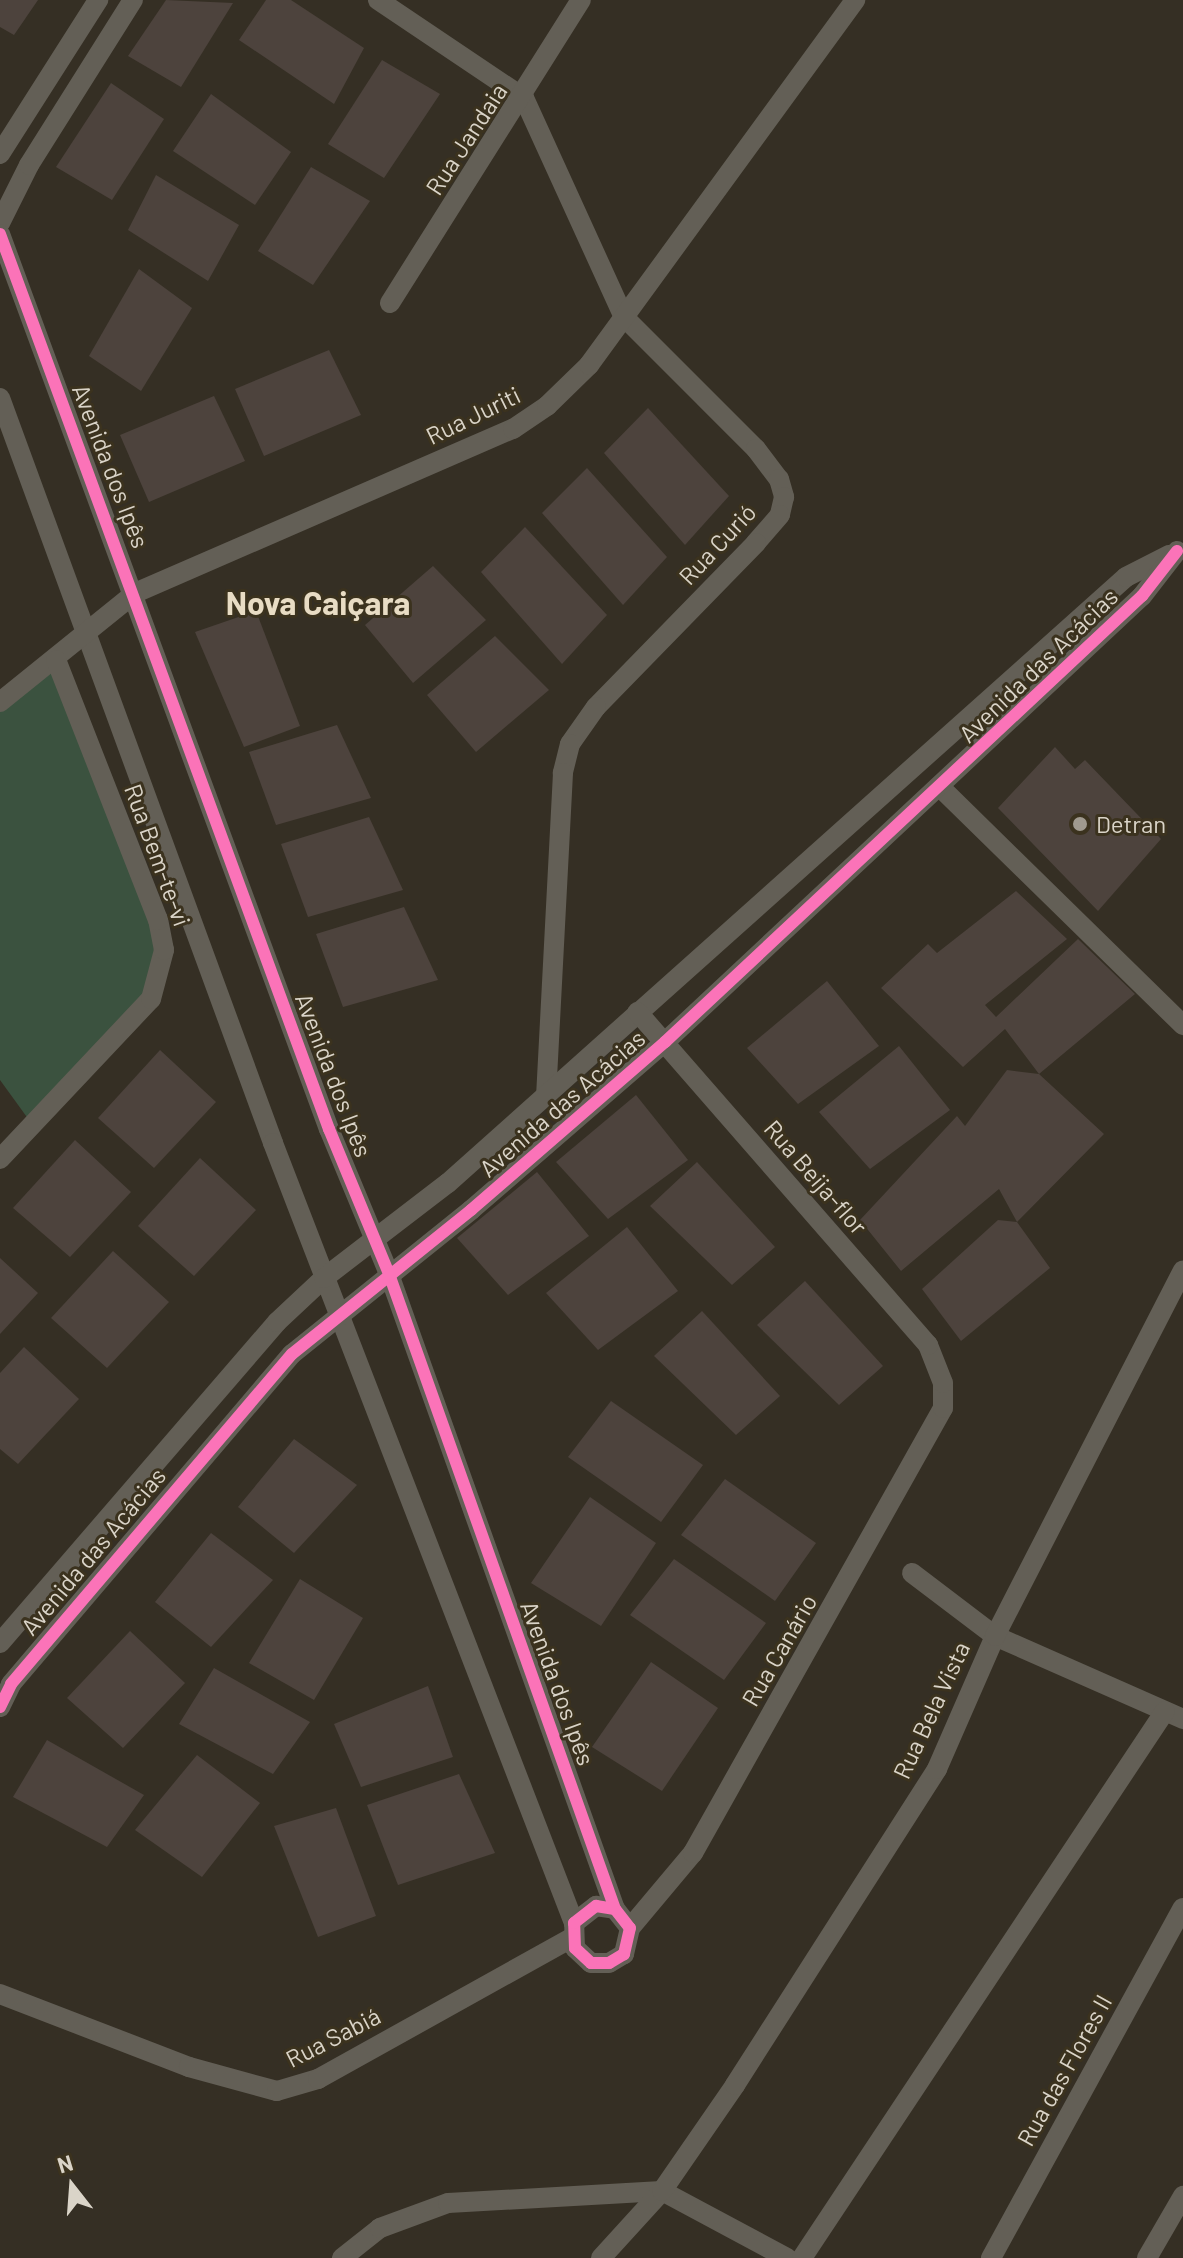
<!DOCTYPE html>
<html>
<head>
<meta charset="utf-8">
<style>
	body { margin:0 }
	#map { position:relative; width:1183px; height:2258px; overflow:hidden; background:#352f24; font-family:Barlow,sans-serif }
	div>[style] { position:absolute }
	.green>* { inset:0; background:#3b523f }
	.building>* { inset:0; background:#4d433d }
	.street>* { height:20px; margin:-10px; padding:0 10px; transform-origin:10px; border-radius:10px; background:#635f56 }
	.cycleway>* { height:12px; margin:-6px; padding:0 6px; transform-origin:6px; border-radius:6px; background:#fb73b8 }
	.dots>* { width:22px; height:22px; translate:-50% -50%; box-sizing:border-box; border:4px solid #3b321e; border-radius:50% }
	span { translate:-50% -50%; white-space:nowrap; text-align:center; line-height:1.15; -webkit-text-stroke:6px #3b321e; paint-order:stroke }
	.street-label { font-size:24px; color:#dad4c8 }
	.poi-label { font-size:24px; color:#dad4c8 }
	.left { translate:0 -50%; text-align:left }
	.district-label { font-size:32px; color:#e8dcc4; font-weight:700 }
	.north { position:absolute; left:32px; top:2146px; width:80px; height:80px; -webkit-text-stroke:6px #3b321e; paint-order:stroke; rotate:343deg; font-size:22px; font-weight:700; line-height:32px; text-align:center; color:#dad4c8 }
	.north::after { content:''; display:block; margin:auto; width:28px; height:36px; background:#dad4c8; clip-path:polygon(50% 0,100% 100%,50% 72%,0 100%) }
</style>
</head>
<body>
<div id="map">
	<div class="green">
		<div style="clip-path:polygon(56px 662px,153px 920px,158px 954px,145px 996px,29px 1120px,0 1080px,0 703px)"></div>
	</div>
	<div class="building">
		<div style="clip-path:polygon(0 0,38px 0,14px 35px,0 27px)"></div>
		<div style="clip-path:polygon(166px 0,233px 3px,181px 87px,128px 56px)"></div>
		<div style="clip-path:polygon(266px 0,291px 0,364px 48px,334px 104px,239px 40px)"></div>
		<div style="clip-path:polygon(382px 60px,440px 94px,384px 178px,328px 144px)"></div>
		<div style="clip-path:polygon(111px 83px,164px 119px,112px 200px,56px 167px)"></div>
		<div style="clip-path:polygon(211px 94px,291px 152px,255px 205px,173px 151px)"></div>
		<div style="clip-path:polygon(311px 167px,370px 201px,313px 285px,258px 251px)"></div>
		<div style="clip-path:polygon(156px 175px,239px 225px,208px 281px,128px 230px)"></div>
		<div style="clip-path:polygon(139px 269px,192px 308px,141px 391px,89px 356px)"></div>
		<div style="clip-path:polygon(329px 350px,361px 415px,264px 456px,235px 389px)"></div>
		<div style="clip-path:polygon(214px 396px,245px 461px,149px 502px,120px 435px)"></div>
		<div style="clip-path:polygon(648px 408px,729px 496px,685px 545px,604px 453px)"></div>
		<div style="clip-path:polygon(587px 468px,667px 557px,623px 605px,542px 513px)"></div>
		<div style="clip-path:polygon(525px 527px,607px 615px,562px 664px,481px 572px)"></div>
		<div style="clip-path:polygon(433px 566px,486px 620px,413px 683px,365px 625px)"></div>
		<div style="clip-path:polygon(256px 611px,300px 726px,244px 747px,195px 632px)"></div>
		<div style="clip-path:polygon(495px 636px,549px 690px,476px 752px,427px 695px)"></div>
		<div style="clip-path:polygon(337px 725px,371px 798px,276px 825px,249px 752px)"></div>
		<div style="clip-path:polygon(1055px 747px,1075px 769px,1085px 760px,1161px 839px,1098px 911px,998px 808px)"></div>
		<div style="clip-path:polygon(369px 817px,403px 890px,308px 917px,281px 844px)"></div>
		<div style="clip-path:polygon(1016px 891px,1067px 939px,985px 1005px,996px 1017px,1078px 939px,1135px 994px,1039px 1074px,1005px 1029px,963px 1067px,881px 988px,928px 944px,937px 953px)"></div>
		<div style="clip-path:polygon(404px 907px,438px 980px,343px 1007px,316px 934px)"></div>
		<div style="clip-path:polygon(827px 981px,879px 1046px,798px 1104px,747px 1048px)"></div>
		<div style="clip-path:polygon(899px 1046px,950px 1110px,870px 1169px,819px 1112px)"></div>
		<div style="clip-path:polygon(160px 1050px,216px 1102px,154px 1168px,98px 1118px)"></div>
		<div style="clip-path:polygon(1007px 1070px,1039px 1074px,1104px 1134px,1017px 1222px,999px 1189px,901px 1271px,860px 1220px,957px 1116px,965px 1126px)"></div>
		<div style="clip-path:polygon(636px 1095px,688px 1160px,608px 1219px,556px 1162px)"></div>
		<div style="clip-path:polygon(75px 1140px,131px 1192px,70px 1257px,13px 1208px)"></div>
		<div style="clip-path:polygon(200px 1158px,256px 1210px,194px 1276px,138px 1226px)"></div>
		<div style="clip-path:polygon(697px 1162px,775px 1247px,732px 1285px,650px 1206px)"></div>
		<div style="clip-path:polygon(537px 1172px,589px 1236px,508px 1295px,457px 1238px)"></div>
		<div style="clip-path:polygon(998px 1220px,1017px 1222px,1050px 1268px,961px 1341px,922px 1289px)"></div>
		<div style="clip-path:polygon(627px 1227px,678px 1291px,598px 1350px,546px 1293px)"></div>
		<div style="clip-path:polygon(113px 1251px,169px 1302px,107px 1368px,51px 1318px)"></div>
		<div style="clip-path:polygon(0 1258px,38px 1293px,0 1334px)"></div>
		<div style="clip-path:polygon(805px 1281px,883px 1366px,839px 1405px,757px 1325px)"></div>
		<div style="clip-path:polygon(702px 1311px,780px 1396px,736px 1435px,654px 1356px)"></div>
		<div style="clip-path:polygon(24px 1347px,79px 1399px,18px 1464px,0 1449px,0 1373px)"></div>
		<div style="clip-path:polygon(611px 1401px,703px 1465px,661px 1522px,568px 1457px)"></div>
		<div style="clip-path:polygon(294px 1439px,357px 1485px,294px 1553px,238px 1507px)"></div>
		<div style="clip-path:polygon(725px 1479px,816px 1543px,775px 1601px,681px 1535px)"></div>
		<div style="clip-path:polygon(590px 1497px,656px 1543px,601px 1626px,531px 1583px)"></div>
		<div style="clip-path:polygon(211px 1533px,273px 1580px,211px 1647px,155px 1602px)"></div>
		<div style="clip-path:polygon(674px 1559px,766px 1623px,724px 1680px,630px 1615px)"></div>
		<div style="clip-path:polygon(300px 1579px,363px 1618px,314px 1700px,249px 1663px)"></div>
		<div style="clip-path:polygon(130px 1631px,185px 1683px,123px 1748px,67px 1698px)"></div>
		<div style="clip-path:polygon(651px 1662px,718px 1708px,662px 1791px,592px 1747px)"></div>
		<div style="clip-path:polygon(214px 1668px,310px 1722px,273px 1774px,179px 1724px)"></div>
		<div style="clip-path:polygon(428px 1686px,453px 1757px,361px 1787px,334px 1724px)"></div>
		<div style="clip-path:polygon(47px 1740px,144px 1795px,107px 1847px,13px 1797px)"></div>
		<div style="clip-path:polygon(197px 1755px,260px 1803px,202px 1877px,135px 1830px)"></div>
		<div style="clip-path:polygon(459px 1774px,495px 1853px,398px 1885px,367px 1805px)"></div>
		<div style="clip-path:polygon(336px 1808px,376px 1916px,318px 1937px,274px 1826px)"></div>
	</div>
	<div class="street">
		<div style="left:378px;top:0;width:176px;rotate:33.9deg"></div>
		<div style="left:524px;top:98px;width:241px;rotate:65.5deg"></div>
		<div style="left:624px;top:317px;width:187px;rotate:45deg"></div>
		<div style="left:756px;top:449px;width:38px;rotate:53deg"></div>
		<div style="left:779px;top:479px;width:19px;rotate:74deg"></div>
		<div style="left:784px;top:497px;width:18px;rotate:103deg"></div>
		<div style="left:780px;top:515px;width:37px;rotate:131deg"></div>
		<div style="left:756px;top:543px;width:229px;rotate:134.3deg"></div>
		<div style="left:596px;top:707px;width:45px;rotate:125.1deg"></div>
		<div style="left:570px;top:744px;width:30px;rotate:104deg"></div>
		<div style="left:563px;top:773px;width:321px;rotate:93deg"></div>
		<div style="left:0;top:154px;width:183px;rotate:-57.5deg"></div>
		<div style="left:0;top:223px;width:65px;rotate:-63.4deg"></div>
		<div style="left:29px;top:165px;width:195px;rotate:-57.8deg"></div>
		<div style="left:0;top:234px;width:954px;rotate:69.82deg"></div>
		<div style="left:329px;top:1129px;width:157px;rotate:67.5deg"></div>
		<div style="left:389px;top:1274px;width:674px;rotate:70.41deg"></div>
		<div style="left:615px;top:1909px;width:24px;rotate:52deg"></div>
		<div style="left:630px;top:1928px;width:27px;rotate:103deg"></div>
		<div style="left:624px;top:1954px;width:17px;rotate:149deg"></div>
		<div style="left:609px;top:1963px;width:18px;rotate:180deg"></div>
		<div style="left:591px;top:1963px;width:22px;rotate:-137deg"></div>
		<div style="left:575px;top:1948px;width:25px;rotate:-92deg"></div>
		<div style="left:574px;top:1923px;width:28px;rotate:-38deg"></div>
		<div style="left:596px;top:1906px;width:19px;rotate:9deg"></div>
		<div style="left:390px;top:303px;width:358px;rotate:-57.8deg"></div>
		<div style="left:0;top:398px;width:793px;rotate:69.87deg"></div>
		<div style="left:273px;top:1143px;width:836px;rotate:68.9deg"></div>
		<div style="left:0;top:702px;width:174px;rotate:-38.9deg"></div>
		<div style="left:135px;top:593px;width:412px;rotate:-23.5deg"></div>
		<div style="left:513px;top:429px;width:41px;rotate:-34.1deg"></div>
		<div style="left:547px;top:406px;width:59px;rotate:-44.3deg"></div>
		<div style="left:589px;top:365px;width:452px;rotate:-53.9deg"></div>
		<div style="left:941px;top:788px;width:339px;rotate:44.4deg"></div>
		<div style="left:0;top:1159px;width:220px;rotate:-46.7deg"></div>
		<div style="left:151px;top:999px;width:51px;rotate:-75.1deg"></div>
		<div style="left:164px;top:950px;width:31px;rotate:-101deg"></div>
		<div style="left:158px;top:920px;width:279px;rotate:-111.4deg"></div>
		<div style="left:912px;top:1573px;width:104px;rotate:37.2deg"></div>
		<div style="left:995px;top:1636px;width:206px;rotate:23.8deg"></div>
		<div style="left:0;top:1643px;width:424px;rotate:-49.2deg"></div>
		<div style="left:277px;top:1322px;width:64px;rotate:-43.1deg"></div>
		<div style="left:324px;top:1278px;width:156px;rotate:-37.5deg"></div>
		<div style="left:448px;top:1183px;width:909px;rotate:-41.79deg"></div>
		<div style="left:1126px;top:577px;width:48px;rotate:-27.1deg"></div>
		<div style="left:0;top:1707px;width:25px;rotate:-64deg"></div>
		<div style="left:11px;top:1684px;width:433px;rotate:-49.6deg"></div>
		<div style="left:292px;top:1354px;width:230px;rotate:-38.8deg"></div>
		<div style="left:471px;top:1210px;width:257px;rotate:-40.9deg"></div>
		<div style="left:665px;top:1042px;width:653px;rotate:-43.08deg"></div>
		<div style="left:1142px;top:596px;width:57px;rotate:-52.1deg"></div>
		<div style="left:630px;top:1928px;width:98px;rotate:-50deg"></div>
		<div style="left:693px;top:1853px;width:510px;rotate:-60.67deg"></div>
		<div style="left:943px;top:1408px;width:25px;rotate:-90deg"></div>
		<div style="left:943px;top:1383px;width:41px;rotate:-111.5deg"></div>
		<div style="left:928px;top:1345px;width:442px;rotate:-131.1deg"></div>
		<div style="left:0;top:1994px;width:203px;rotate:21.1deg"></div>
		<div style="left:189px;top:2067px;width:91px;rotate:15.3deg"></div>
		<div style="left:277px;top:2091px;width:43px;rotate:-16.3deg"></div>
		<div style="left:318px;top:2079px;width:290px;rotate:-29.1deg"></div>
		<div style="left:342px;top:2258px;width:48px;rotate:-38.3deg"></div>
		<div style="left:380px;top:2228px;width:72px;rotate:-20.2deg"></div>
		<div style="left:448px;top:2203px;width:214px;rotate:-3.2deg"></div>
		<div style="left:662px;top:2191px;width:142px;rotate:28.2deg"></div>
		<div style="left:601px;top:2258px;width:91px;rotate:-47.7deg"></div>
		<div style="left:662px;top:2191px;width:129px;rotate:-55.4deg"></div>
		<div style="left:735px;top:2085px;width:375px;rotate:-57.4deg"></div>
		<div style="left:937px;top:1769px;width:145px;rotate:-66.4deg"></div>
		<div style="left:995px;top:1636px;width:411px;rotate:-62.8deg"></div>
		<div style="left:802px;top:2258px;width:656px;rotate:-56.43deg"></div>
		<div style="left:991px;top:2258px;width:399px;rotate:-61.3deg"></div>
		<div style="left:1147px;top:2258px;width:72px;rotate:-59.9deg"></div>
	</div>
	<div class="cycleway">
		<div style="left:0;top:234px;width:954px;rotate:69.82deg"></div>
		<div style="left:329px;top:1129px;width:157px;rotate:67.5deg"></div>
		<div style="left:389px;top:1274px;width:674px;rotate:70.41deg"></div>
		<div style="left:615px;top:1909px;width:24px;rotate:52deg"></div>
		<div style="left:630px;top:1928px;width:27px;rotate:103deg"></div>
		<div style="left:624px;top:1954px;width:17px;rotate:149deg"></div>
		<div style="left:609px;top:1963px;width:18px;rotate:180deg"></div>
		<div style="left:591px;top:1963px;width:22px;rotate:-137deg"></div>
		<div style="left:575px;top:1948px;width:25px;rotate:-92deg"></div>
		<div style="left:574px;top:1923px;width:28px;rotate:-38deg"></div>
		<div style="left:596px;top:1906px;width:19px;rotate:9deg"></div>
		<div style="left:0;top:1707px;width:25px;rotate:-64deg"></div>
		<div style="left:11px;top:1684px;width:433px;rotate:-49.6deg"></div>
		<div style="left:292px;top:1354px;width:230px;rotate:-38.8deg"></div>
		<div style="left:471px;top:1210px;width:257px;rotate:-40.9deg"></div>
		<div style="left:665px;top:1042px;width:653px;rotate:-43.08deg"></div>
		<div style="left:1142px;top:596px;width:57px;rotate:-52.1deg"></div>
	</div>
	<div class="dots">
		<div style="left:1080px;top:824px;background:#a09a8f"></div>
	</div>
	<div class="street-label">
		<span style="left:466px;top:139px;rotate:-57deg">Rua Jandaia</span>
		<span style="left:473px;top:415px;rotate:-26deg">Rua Juriti</span>
		<span style="left:111px;top:466px;rotate:69deg">Avenida dos Ipês</span>
		<span style="left:717px;top:544px;rotate:-47deg">Rua Curió</span>
		<span style="left:1038px;top:665px;rotate:-44deg">Avenida das Acácias</span>
		<span style="left:158px;top:855px;rotate:70deg">Rua Bem-te-vi</span>
		<span style="left:334px;top:1075px;rotate:69deg">Avenida dos Ipês</span>
		<span style="left:562px;top:1103px;rotate:-41deg">Avenida das Acácias</span>
		<span style="left:816px;top:1177px;rotate:49deg">Rua Beija-flor</span>
		<span style="left:93px;top:1551px;rotate:-50deg">Avenida das Acácias</span>
		<span style="left:779px;top:1650px;rotate:-60deg">Rua Canário</span>
		<span style="left:558px;top:1683px;rotate:70deg">Avenida dos Ipês</span>
		<span style="left:931px;top:1710px;rotate:-65deg">Rua Bela Vista</span>
		<span style="left:333px;top:2037px;rotate:-27deg">Rua Sabiá</span>
		<span style="left:1064px;top:2070px;rotate:-61deg">Rua das Flores II</span>
	</div>
	<div class="poi-label">
		<span class="left" style="left:1096px;top:824px">Detran</span>
	</div>
	<div class="district-label">
		<span style="left:318px;top:602px">Nova Caiçara</span>
	</div>
	<div class="north">N</div>
</div>
</body>
</html>
